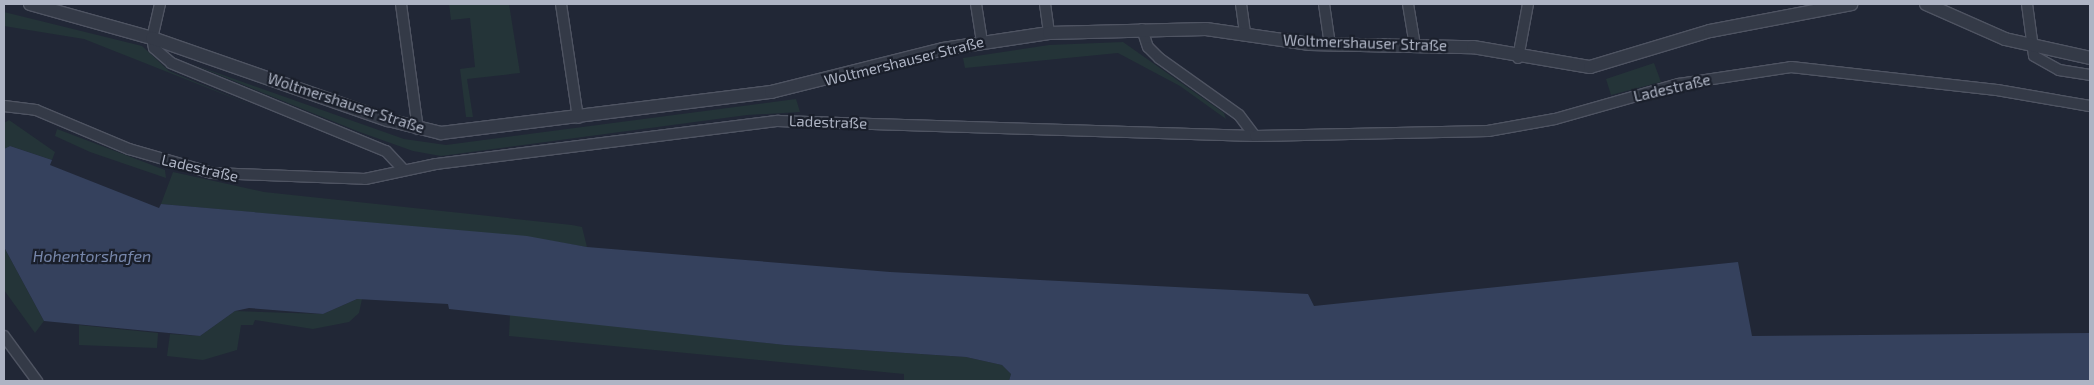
<!DOCTYPE html>
<html>
<head>
<meta charset="utf-8">
<style>
	body { margin:0 }
	#map { position:relative; width:2094px; height:385px; overflow:hidden; background:#212736; font-family:"Exo 2",sans-serif }
	div>[style] { position:absolute }
	.green>* { inset:0; background:#243438 }
	.water>* { inset:0; background:#35415d }
	.roads { filter:drop-shadow(1px 0 #4f5462) drop-shadow(-1px 0 #4f5462) drop-shadow(0 1px #4f5462) drop-shadow(0 -1px #4f5462) }
	.minor>* { height:10px; margin:-5px; padding:0 5px; transform-origin:5px; border-radius:5px; background:#343a47 }
	.tertiary>* { height:12px; margin:-6px; padding:0 6px; transform-origin:6px; border-radius:6px; background:#343a47 }
	span { translate:-50% -50%; white-space:nowrap; text-align:center; line-height:1.15; -webkit-text-stroke:4.5px #1a1f2b; paint-order:stroke }
	.street-label { font-size:15px; color:#aeb4c4 }
	.water-label { font-size:16px; color:#7787ab; font-style:italic }
	.frame { position:absolute; inset:0; border:5px solid #aeb4c4; pointer-events:none }
</style>
</head>
<body>
<div id="map">
	<div class="green">
		<div style="clip-path:polygon(449px 4px,509px 4px,520px 73px,467px 79px,473px 117px,466px 117px,460px 69px,475px 67px,470px 18px,451px 20px)"></div>
		<div style="clip-path:polygon(4px 12px,142px 46px,169px 71px,256px 107px,84px 39px,4px 26px)"></div>
		<div style="clip-path:polygon(1123px 42px,1224px 113px,1226px 119px,1180px 86px,1118px 53px,965px 68px,963px 58px,1049px 45px)"></div>
		<div style="clip-path:polygon(1654px 63px,1661px 82px,1611px 95px,1606px 79px)"></div>
		<div style="clip-path:polygon(192px 64px,404px 139px,446px 145px,796px 99px,800px 112px,747px 115px,441px 156px,413px 151px,357px 131px)"></div>
		<div style="clip-path:polygon(9px 120px,55px 152px,52px 160px,10px 146px,4px 149px,4px 123px)"></div>
		<div style="clip-path:polygon(57px 129px,165px 170px,166px 178px,90px 152px,55px 136px)"></div>
		<div style="clip-path:polygon(173px 172px,264px 192px,572px 225px,582px 227px,587px 247px,527px 237px,161px 204px)"></div>
		<div style="clip-path:polygon(4px 247px,44px 321px,35px 333px,4px 290px)"></div>
		<div style="clip-path:polygon(357px 299px,362px 299px,359px 313px,349px 322px,313px 329px,255px 320px,253px 325px,241px 325px,237px 350px,203px 360px,167px 356px,170px 334px,200px 336px,235px 311px,323px 314px)"></div>
		<div style="clip-path:polygon(510px 313px,785px 345px,966px 357px,1002px 365px,1011px 374px,1009px 381px,904px 381px,904px 374px,509px 336px)"></div>
		<div style="clip-path:polygon(79px 325px,158px 333px,157px 348px,79px 345px)"></div>
	</div>
	<div class="water">
		<div style="clip-path:polygon(10px 146px,52px 160px,50px 165px,159px 208px,161px 204px,527px 236px,587px 247px,890px 272px,1308px 294px,1314px 306px,1738px 262px,1752px 336px,2090px 333px,2090px 381px,1009px 381px,1011px 374px,1002px 365px,966px 357px,785px 345px,449px 309px,448px 304px,357px 299px,323px 314px,249px 308px,235px 311px,200px 336px,44px 321px,4px 247px,4px 149px)"></div>
	</div>
	<div class="roads">
		<div class="minor">
			<div style="left:160px;top:4px;width:35px;rotate:103deg"></div>
			<div style="left:152px;top:38px;width:10px;rotate:79deg"></div>
			<div style="left:154px;top:48px;width:23px;rotate:41deg"></div>
			<div style="left:171px;top:63px;width:232px;rotate:22.3deg"></div>
			<div style="left:386px;top:151px;width:26px;rotate:47deg"></div>
			<div style="left:401px;top:4px;width:126px;rotate:82.3deg"></div>
			<div style="left:561px;top:4px;width:115px;rotate:81.5deg"></div>
			<div style="left:976px;top:4px;width:37px;rotate:81deg"></div>
			<div style="left:1045px;top:4px;width:29px;rotate:82deg"></div>
			<div style="left:1241px;top:4px;width:29px;rotate:82deg"></div>
			<div style="left:1324px;top:4px;width:41px;rotate:81.7deg"></div>
			<div style="left:1408px;top:4px;width:43px;rotate:80.5deg"></div>
			<div style="left:2027px;top:4px;width:52px;rotate:82.3deg"></div>
			<div style="left:2034px;top:56px;width:29px;rotate:29deg"></div>
			<div style="left:2059px;top:70px;width:31px;rotate:9deg"></div>
			<div style="left:1142px;top:29px;width:19px;rotate:72deg"></div>
			<div style="left:1148px;top:47px;width:16px;rotate:45deg"></div>
			<div style="left:1159px;top:58px;width:98px;rotate:35.5deg"></div>
			<div style="left:1239px;top:115px;width:26px;rotate:53deg"></div>
			<div style="left:1518px;top:58px;width:55px;rotate:-79.5deg"></div>
			<div style="left:4px;top:106px;width:32px;rotate:7deg"></div>
			<div style="left:36px;top:110px;width:101px;rotate:22.8deg"></div>
			<div style="left:129px;top:149px;width:86px;rotate:16.1deg"></div>
			<div style="left:212px;top:173px;width:153px;rotate:2.2deg"></div>
			<div style="left:365px;top:179px;width:73px;rotate:-11.9deg"></div>
			<div style="left:436px;top:164px;width:344px;rotate:-7.2deg"></div>
			<div style="left:777px;top:121px;width:478px;rotate:1.8deg"></div>
			<div style="left:1255px;top:136px;width:233px;rotate:-1.2deg"></div>
			<div style="left:1488px;top:131px;width:68px;rotate:-10.2deg"></div>
			<div style="left:1555px;top:119px;width:129px;rotate:-15.8deg"></div>
			<div style="left:1679px;top:84px;width:113px;rotate:-8.6deg"></div>
			<div style="left:1791px;top:67px;width:207px;rotate:6.4deg"></div>
			<div style="left:1997px;top:90px;width:94px;rotate:9.8deg"></div>
			<div style="left:4px;top:336px;width:56px;rotate:53.7deg"></div>
		</div>
		<div class="tertiary">
			<div style="left:30px;top:4px;width:127px;rotate:15.6deg"></div>
			<div style="left:152px;top:38px;width:250px;rotate:19.2deg"></div>
			<div style="left:388px;top:120px;width:55px;rotate:13.8deg"></div>
			<div style="left:441px;top:133px;width:333px;rotate:-7.1deg"></div>
			<div style="left:771px;top:92px;width:177px;rotate:-14deg"></div>
			<div style="left:943px;top:49px;width:107px;rotate:-8.6deg"></div>
			<div style="left:1049px;top:33px;width:157px;rotate:-1.5deg"></div>
			<div style="left:1206px;top:29px;width:105px;rotate:8.2deg"></div>
			<div style="left:1310px;top:44px;width:163px;rotate:1.1deg"></div>
			<div style="left:1473px;top:47px;width:119px;rotate:9.7deg"></div>
			<div style="left:1590px;top:67px;width:125px;rotate:-16.7deg"></div>
			<div style="left:1710px;top:31px;width:144px;rotate:-10.8deg"></div>
			<div style="left:1926px;top:4px;width:86px;rotate:23.9deg"></div>
			<div style="left:2005px;top:39px;width:87px;rotate:12.6deg"></div>
		</div>
	</div>
	<div class="street-label">
		<span style="left:1365px;top:43px;rotate:2deg">Woltmershauser Straße</span>
		<span style="left:904px;top:61px;rotate:-14deg">Woltmershauser Straße</span>
		<span style="left:1672px;top:88px;rotate:-13deg">Ladestraße</span>
		<span style="left:346px;top:103px;rotate:18deg">Woltmershauser Straße</span>
		<span style="left:828px;top:122px;rotate:2deg">Ladestraße</span>
		<span style="left:200px;top:168px;rotate:13deg">Ladestraße</span>
	</div>
	<div class="water-label">
		<span style="left:92px;top:256px">Hohentorshafen</span>
	</div>
	<div class="frame"></div>
</div>
</body>
</html>
